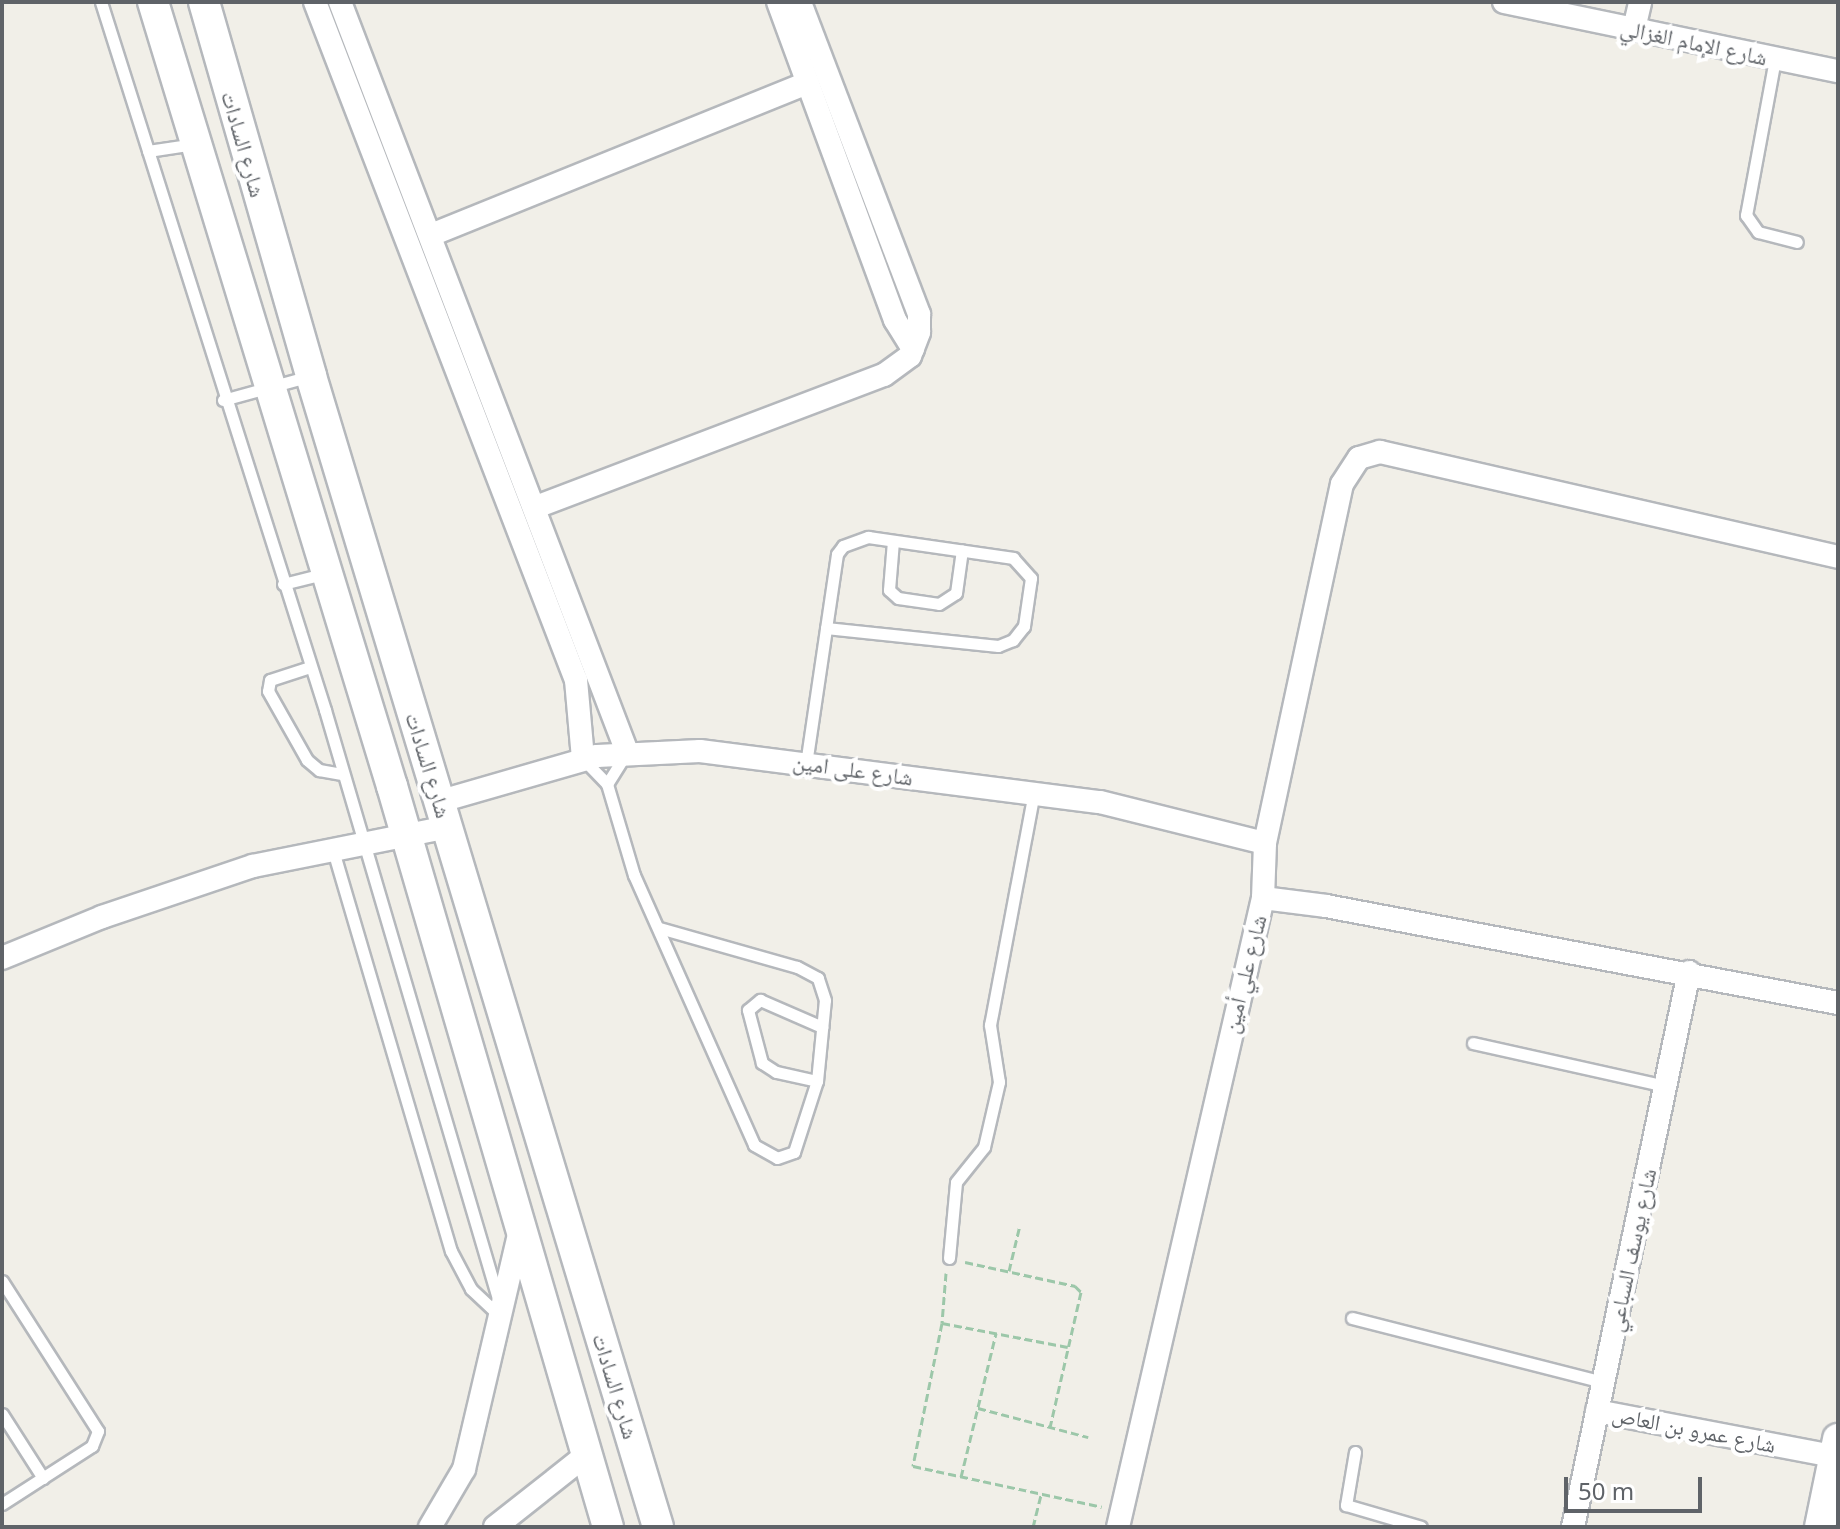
<!DOCTYPE html>
<html>
<head>
<meta charset="utf-8">
<style>
	body { margin:0 }
	#map { position:relative; width:1840px; height:1529px; overflow:hidden; background:#f1efe8; font-family:"Noto Sans","Noto Naskh Arabic",sans-serif }
	div>[style] { position:absolute }
	.path>* { height:3px; margin-top:-1.5px; transform-origin:0; background:repeating-linear-gradient(90deg,#9cc7a9 0 8px,transparent 0 12px) }
	.roads { filter:drop-shadow(2px 0 #b5b8bc) drop-shadow(-2px 0 #b5b8bc) drop-shadow(0 2px #b5b8bc) drop-shadow(0 -2px #b5b8bc) }
	.lane>* { height:11px; margin:-5.5px; padding:0 5.5px; transform-origin:5.5px; border-radius:5.5px; background:#fff }
	.street>* { height:22px; margin:-11px; padding:0 11px; transform-origin:11px; border-radius:11px; background:#fff }
	.secondary>* { height:30px; margin:-15px; padding:0 15px; transform-origin:15px; border-radius:15px; background:#fff }
	span { translate:-50% -50%; white-space:nowrap; text-align:center; line-height:1.15; -webkit-text-stroke:8px #fff; paint-order:stroke }
	.street-label { font-size:22px; color:#5f6368 }
	.frame { position:absolute; inset:0; border:4px solid #5f6368; pointer-events:none }
	.scale { position:absolute; left:1564px; top:1477px; width:138px; height:36px; box-sizing:border-box; border:4px solid #5f6368; border-top:0; padding-left:10px; font-size:24px; line-height:28px; white-space:nowrap; color:#5f6368; -webkit-text-stroke:6px #fff; paint-order:stroke }
</style>
</head>
<body>
<div id="map">
	<div class="path">
		<div style="left:965px;top:1262px;width:113px;rotate:12.3deg"></div>
		<div style="left:1075px;top:1286px;width:8px;rotate:45deg"></div>
		<div style="left:1081px;top:1292px;width:139px;rotate:102.9deg"></div>
		<div style="left:1009px;top:1271px;width:47px;rotate:-76.6deg"></div>
		<div style="left:946px;top:1273px;width:50px;rotate:94.6deg"></div>
		<div style="left:942px;top:1323px;width:146px;rotate:101.5deg"></div>
		<div style="left:913px;top:1466px;width:193px;rotate:12.2deg"></div>
		<div style="left:942px;top:1323px;width:128px;rotate:10.8deg"></div>
		<div style="left:978px;top:1408px;width:114px;rotate:14.8deg"></div>
		<div style="left:961px;top:1477px;width:148px;rotate:-76.3deg"></div>
		<div style="left:1033px;top:1527px;width:34px;rotate:-76deg"></div>
	</div>
	<div class="roads">
		<div class="lane">
			<div style="left:101px;top:2px;width:743px;rotate:72.44deg"></div>
			<div style="left:325px;top:710px;width:617px;rotate:73.62deg"></div>
			<div style="left:1775px;top:59px;width:159px;rotate:100.5deg"></div>
			<div style="left:1746px;top:215px;width:21px;rotate:55deg"></div>
			<div style="left:1758px;top:232px;width:40px;rotate:14.4deg"></div>
			<div style="left:148px;top:151px;width:48px;rotate:-8.5deg"></div>
			<div style="left:223px;top:400px;width:90px;rotate:-15.4deg"></div>
			<div style="left:893px;top:541px;width:49px;rotate:94.7deg"></div>
			<div style="left:889px;top:590px;width:12px;rotate:42deg"></div>
			<div style="left:898px;top:598px;width:41px;rotate:8.3deg"></div>
			<div style="left:939px;top:604px;width:20px;rotate:-33deg"></div>
			<div style="left:956px;top:593px;width:43px;rotate:-82.1deg"></div>
			<div style="left:283px;top:584px;width:45px;rotate:-14deg"></div>
			<div style="left:310px;top:667px;width:42px;rotate:162deg"></div>
			<div style="left:270px;top:680px;width:11px;rotate:100deg"></div>
			<div style="left:268px;top:691px;width:79px;rotate:60.5deg"></div>
			<div style="left:307px;top:760px;width:16px;rotate:40deg"></div>
			<div style="left:319px;top:770px;width:23px;rotate:10deg"></div>
			<div style="left:583px;top:759px;width:35px;rotate:46deg"></div>
			<div style="left:607px;top:784px;width:95px;rotate:73.5deg"></div>
			<div style="left:634px;top:875px;width:295px;rotate:66deg"></div>
			<div style="left:754px;top:1145px;width:26px;rotate:29deg"></div>
			<div style="left:777px;top:1158px;width:18px;rotate:-19deg"></div>
			<div style="left:794px;top:1152px;width:75px;rotate:-72.1deg"></div>
			<div style="left:817px;top:1081px;width:81px;rotate:-84.4deg"></div>
			<div style="left:825px;top:1000px;width:23px;rotate:-108deg"></div>
			<div style="left:818px;top:978px;width:24px;rotate:-152deg"></div>
			<div style="left:797px;top:967px;width:143px;rotate:-164.2deg"></div>
			<div style="left:806px;top:764px;width:212px;rotate:-81.6deg"></div>
			<div style="left:837px;top:554px;width:10px;rotate:-53deg"></div>
			<div style="left:843px;top:546px;width:27px;rotate:-20deg"></div>
			<div style="left:868px;top:537px;width:147px;rotate:8.2deg"></div>
			<div style="left:1013px;top:558px;width:27px;rotate:48deg"></div>
			<div style="left:1031px;top:578px;width:49px;rotate:98.3deg"></div>
			<div style="left:1024px;top:626px;width:18px;rotate:128deg"></div>
			<div style="left:1013px;top:640px;width:16px;rotate:158deg"></div>
			<div style="left:998px;top:646px;width:173px;rotate:-174deg"></div>
			<div style="left:607px;top:784px;width:36px;rotate:-58deg"></div>
			<div style="left:332px;top:847px;width:421px;rotate:73.6deg"></div>
			<div style="left:451px;top:1251px;width:43px;rotate:62.2deg"></div>
			<div style="left:471px;top:1289px;width:42px;rotate:43.1deg"></div>
			<div style="left:1473px;top:1043px;width:197px;rotate:12.6deg"></div>
			<div style="left:817px;top:1081px;width:42px;rotate:-167.6deg"></div>
			<div style="left:776px;top:1072px;width:17px;rotate:-147deg"></div>
			<div style="left:762px;top:1063px;width:55px;rotate:-104.8deg"></div>
			<div style="left:748px;top:1010px;width:16px;rotate:-40deg"></div>
			<div style="left:760px;top:1000px;width:68px;rotate:23.5deg"></div>
			<div style="left:949px;top:1258px;width:76px;rotate:-84.7deg"></div>
			<div style="left:956px;top:1182px;width:45px;rotate:-51.3deg"></div>
			<div style="left:984px;top:1147px;width:67px;rotate:-77deg"></div>
			<div style="left:999px;top:1082px;width:58px;rotate:-99deg"></div>
			<div style="left:990px;top:1025px;width:236px;rotate:-79.3deg"></div>
			<div style="left:2px;top:1281px;width:178px;rotate:57.4deg"></div>
			<div style="left:98px;top:1431px;width:16px;rotate:112deg"></div>
			<div style="left:92px;top:1446px;width:107px;rotate:147.2deg"></div>
			<div style="left:1352px;top:1318px;width:260px;rotate:14.3deg"></div>
			<div style="left:2px;top:1414px;width:76px;rotate:57.4deg"></div>
			<div style="left:1355px;top:1452px;width:54px;rotate:99.6deg"></div>
			<div style="left:1346px;top:1505px;width:78px;rotate:16.3deg"></div>
		</div>
		<div class="street">
			<div style="left:315px;top:2px;width:727px;rotate:68.95deg"></div>
			<div style="left:576px;top:680px;width:79px;rotate:84.9deg"></div>
			<div style="left:340px;top:2px;width:803px;rotate:69.06deg"></div>
			<div style="left:778px;top:2px;width:339px;rotate:69.8deg"></div>
			<div style="left:895px;top:320px;width:34px;rotate:58deg"></div>
			<div style="left:1504px;top:2px;width:341px;rotate:11.7deg"></div>
			<div style="left:1634px;top:29px;width:28px;rotate:-77deg"></div>
			<div style="left:431px;top:235px;width:406px;rotate:-22deg"></div>
			<div style="left:536px;top:507px;width:372px;rotate:-20.8deg"></div>
			<div style="left:884px;top:375px;width:32px;rotate:-36deg"></div>
			<div style="left:910px;top:356px;width:26px;rotate:-69deg"></div>
			<div style="left:919px;top:332px;width:18px;rotate:-90deg"></div>
			<div style="left:919px;top:314px;width:334px;rotate:-110.9deg"></div>
			<div style="left:441px;top:801px;width:162px;rotate:-16.1deg"></div>
			<div style="left:597px;top:756px;width:103px;rotate:-2.8deg"></div>
			<div style="left:700px;top:751px;width:403px;rotate:7.3deg"></div>
			<div style="left:1100px;top:802px;width:170px;rotate:14deg"></div>
			<div style="left:1263px;top:898px;width:55px;rotate:-87.9deg"></div>
			<div style="left:1265px;top:843px;width:367px;rotate:-77.9deg"></div>
			<div style="left:1342px;top:484px;width:31px;rotate:-57deg"></div>
			<div style="left:1359px;top:458px;width:22px;rotate:-16deg"></div>
			<div style="left:1380px;top:452px;width:470px;rotate:12.9deg"></div>
			<div style="left:2px;top:958px;width:108px;rotate:-22.3deg"></div>
			<div style="left:102px;top:917px;width:159px;rotate:-18.7deg"></div>
			<div style="left:253px;top:866px;width:200px;rotate:-11.3deg"></div>
			<div style="left:1597px;top:1411px;width:245px;rotate:10.8deg"></div>
			<div style="left:430px;top:1527px;width:67px;rotate:-59.6deg"></div>
			<div style="left:464px;top:1469px;width:244px;rotate:-76.8deg"></div>
			<div style="left:495px;top:1527px;width:115px;rotate:-38.3deg"></div>
			<div style="left:1118px;top:1527px;width:645px;rotate:-77.02deg"></div>
			<div style="left:1263px;top:898px;width:64px;rotate:7.2deg"></div>
			<div style="left:1326px;top:906px;width:521px;rotate:10.73deg"></div>
			<div style="left:1573px;top:1527px;width:567px;rotate:-78.19deg"></div>
		</div>
		<div class="secondary">
			<div style="left:153px;top:2px;width:820px;rotate:73.05deg"></div>
			<div style="left:392px;top:786px;width:772px;rotate:73.75deg"></div>
			<div style="left:204px;top:2px;width:389px;rotate:74deg"></div>
			<div style="left:311px;top:376px;width:1202px;rotate:73.22deg"></div>
			<div style="left:1820px;top:1527px;width:90px;rotate:-78.4deg"></div>
		</div>
	</div>
	<div class="street-label">
		<span style="left:1694px;top:42px;rotate:12deg">شارع الإمام الغزالي</span>
		<span style="left:244px;top:144px;rotate:74deg">شارع السادات</span>
		<span style="left:429px;top:765px;rotate:73deg">شارع السادات</span>
		<span style="left:853px;top:769px;rotate:8deg">شارع على امين</span>
		<span style="left:1244px;top:974px;rotate:-76deg">شارع علي أمين</span>
		<span style="left:1631px;top:1250px;rotate:-78deg">شارع يوسف السباعي</span>
		<span style="left:616px;top:1386px;rotate:73deg">شارع السادات</span>
		<span style="left:1694px;top:1429px;rotate:11deg">شارع عمرو بن العاص</span>
	</div>
	<div class="frame"></div>
	<div class="scale">50 m</div>
</div>
</body>
</html>
